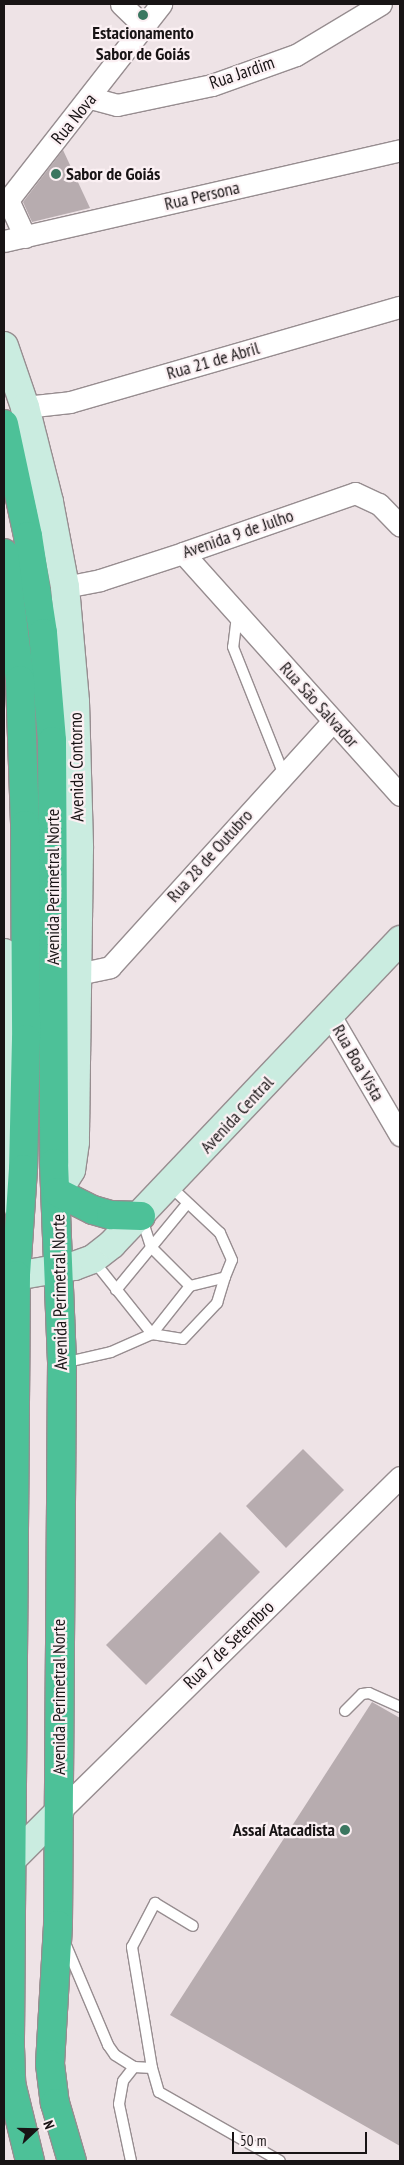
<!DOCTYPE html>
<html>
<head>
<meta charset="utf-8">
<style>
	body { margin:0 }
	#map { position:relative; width:404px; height:2165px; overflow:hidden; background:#eee3e6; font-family:"PT Sans Narrow",sans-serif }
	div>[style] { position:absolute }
	.building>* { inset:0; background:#b7acaf }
	.roads { filter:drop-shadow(1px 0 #978d90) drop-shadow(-1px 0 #978d90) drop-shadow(0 1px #978d90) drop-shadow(0 -1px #978d90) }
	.lane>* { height:10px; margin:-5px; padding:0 5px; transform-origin:5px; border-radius:5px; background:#fff }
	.street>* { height:21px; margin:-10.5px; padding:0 10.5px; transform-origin:10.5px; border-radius:10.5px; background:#fff }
	.secondary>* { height:28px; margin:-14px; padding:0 14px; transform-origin:14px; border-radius:14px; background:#caece0 }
	.highway>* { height:28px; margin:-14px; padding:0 14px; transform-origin:14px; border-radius:14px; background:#4dc198 }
	.dots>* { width:14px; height:14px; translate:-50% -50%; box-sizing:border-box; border:2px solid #fbf0f3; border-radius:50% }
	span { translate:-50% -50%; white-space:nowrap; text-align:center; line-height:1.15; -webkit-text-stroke:4.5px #fbf0f3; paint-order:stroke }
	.poi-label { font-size:18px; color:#181415; font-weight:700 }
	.left { translate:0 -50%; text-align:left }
	.right { translate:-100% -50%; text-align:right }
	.street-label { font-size:18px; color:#181415 }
	.frame { position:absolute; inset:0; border:5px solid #181415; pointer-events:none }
	.north { position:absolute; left:10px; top:2105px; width:50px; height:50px; -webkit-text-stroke:4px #fbf0f3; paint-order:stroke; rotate:69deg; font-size:14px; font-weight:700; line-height:20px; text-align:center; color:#181415 }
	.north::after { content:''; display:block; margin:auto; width:18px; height:22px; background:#181415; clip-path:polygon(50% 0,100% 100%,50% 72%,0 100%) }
	.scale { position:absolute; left:232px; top:2132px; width:135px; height:22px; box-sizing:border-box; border:2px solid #181415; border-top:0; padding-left:6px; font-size:15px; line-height:18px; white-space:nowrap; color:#181415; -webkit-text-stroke:4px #fbf0f3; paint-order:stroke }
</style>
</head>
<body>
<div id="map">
	<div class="building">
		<div style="clip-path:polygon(63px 150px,90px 208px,32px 222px,23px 202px)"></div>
		<div style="clip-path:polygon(303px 1449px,344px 1490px,286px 1548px,246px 1506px)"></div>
		<div style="clip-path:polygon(220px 1532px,260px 1572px,146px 1685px,106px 1645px)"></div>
		<div style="clip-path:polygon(372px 1702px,400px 1718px,400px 2146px,170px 2015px)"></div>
	</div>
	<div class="roads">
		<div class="lane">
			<div style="left:237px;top:616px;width:31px;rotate:97deg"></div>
			<div style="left:233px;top:647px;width:138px;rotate:68.3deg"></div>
			<div style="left:141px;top:1216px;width:33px;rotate:72deg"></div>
			<div style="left:151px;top:1247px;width:55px;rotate:45deg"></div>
			<div style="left:93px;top:1260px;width:95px;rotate:51.4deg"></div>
			<div style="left:152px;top:1334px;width:31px;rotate:9deg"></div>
			<div style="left:183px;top:1339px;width:50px;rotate:-46.6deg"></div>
			<div style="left:217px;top:1303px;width:27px;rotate:-73deg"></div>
			<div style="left:116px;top:1290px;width:110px;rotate:-50.5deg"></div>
			<div style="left:63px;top:1363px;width:49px;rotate:-12.9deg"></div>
			<div style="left:111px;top:1352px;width:45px;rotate:-23.7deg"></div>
			<div style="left:152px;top:1334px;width:61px;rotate:-51.6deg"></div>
			<div style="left:190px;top:1286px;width:36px;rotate:-14deg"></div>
			<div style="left:225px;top:1277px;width:18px;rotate:-68deg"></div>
			<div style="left:232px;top:1260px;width:30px;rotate:-114deg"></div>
			<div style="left:220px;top:1233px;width:69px;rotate:-136.8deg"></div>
			<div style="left:345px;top:1711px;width:24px;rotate:-45deg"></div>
			<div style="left:362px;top:1694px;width:7px;rotate:-8deg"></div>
			<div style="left:369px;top:1693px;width:34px;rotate:24deg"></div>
			<div style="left:65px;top:1943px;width:111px;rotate:67.1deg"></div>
			<div style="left:108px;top:2045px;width:12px;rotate:55deg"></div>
			<div style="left:115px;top:2055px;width:22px;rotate:32deg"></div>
			<div style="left:134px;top:2067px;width:18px;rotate:3deg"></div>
			<div style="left:152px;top:2068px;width:123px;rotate:-99.4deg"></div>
			<div style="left:132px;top:1947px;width:50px;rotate:-62.4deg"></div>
			<div style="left:155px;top:1903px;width:44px;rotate:31.2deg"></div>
			<div style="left:152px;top:2068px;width:25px;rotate:74deg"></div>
			<div style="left:159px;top:2092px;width:139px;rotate:29.7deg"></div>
			<div style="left:131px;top:2161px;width:58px;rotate:-101.9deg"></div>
			<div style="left:119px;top:2104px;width:23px;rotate:-80deg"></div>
			<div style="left:123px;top:2081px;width:18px;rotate:-52deg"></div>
		</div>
		<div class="street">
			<div style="left:121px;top:4px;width:32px;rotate:44deg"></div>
			<div style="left:91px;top:98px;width:27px;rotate:15deg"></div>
			<div style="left:117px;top:105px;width:97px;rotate:-11.9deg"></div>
			<div style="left:212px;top:85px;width:89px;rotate:-19.7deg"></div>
			<div style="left:296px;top:55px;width:99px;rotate:-31deg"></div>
			<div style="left:25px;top:237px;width:41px;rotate:-114.7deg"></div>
			<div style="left:8px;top:200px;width:249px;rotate:-52deg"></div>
			<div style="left:4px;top:241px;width:406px;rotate:-12.9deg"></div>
			<div style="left:25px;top:407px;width:45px;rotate:-6.3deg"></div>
			<div style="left:70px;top:402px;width:343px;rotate:-16.1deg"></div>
			<div style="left:183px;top:553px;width:325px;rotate:48.1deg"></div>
			<div style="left:65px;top:587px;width:36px;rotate:-11deg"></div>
			<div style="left:100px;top:580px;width:87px;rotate:-18deg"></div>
			<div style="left:183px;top:553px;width:182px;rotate:-19.2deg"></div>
			<div style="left:355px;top:493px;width:26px;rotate:25deg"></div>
			<div style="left:379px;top:504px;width:30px;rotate:46deg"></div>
			<div style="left:78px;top:974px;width:33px;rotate:-12deg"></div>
			<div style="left:110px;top:967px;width:332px;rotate:-47.8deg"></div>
			<div style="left:331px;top:1017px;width:137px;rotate:59.7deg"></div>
			<div style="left:59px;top:1812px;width:478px;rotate:-44.5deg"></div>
		</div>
		<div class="secondary">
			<div style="left:4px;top:346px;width:65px;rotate:71deg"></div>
			<div style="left:25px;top:407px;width:98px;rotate:75.8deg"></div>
			<div style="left:49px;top:502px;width:86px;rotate:79.3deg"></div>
			<div style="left:65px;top:587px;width:115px;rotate:85deg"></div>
			<div style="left:75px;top:702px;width:146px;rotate:88.4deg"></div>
			<div style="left:79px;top:848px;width:294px;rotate:90.8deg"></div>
			<div style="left:75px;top:1142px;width:28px;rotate:98deg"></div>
			<div style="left:71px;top:1170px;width:26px;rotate:122deg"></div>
			<div style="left:4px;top:953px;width:217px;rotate:89.5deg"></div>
			<div style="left:6px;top:1170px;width:41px;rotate:71.6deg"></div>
			<div style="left:4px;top:1278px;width:71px;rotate:-9.7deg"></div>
			<div style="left:74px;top:1266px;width:20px;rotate:-20deg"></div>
			<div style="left:93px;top:1259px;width:24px;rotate:-38deg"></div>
			<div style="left:112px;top:1244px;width:419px;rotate:-46.5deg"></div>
			<div style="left:4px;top:1867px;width:78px;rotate:-45deg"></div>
		</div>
		<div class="highway">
			<div style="left:4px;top:424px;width:115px;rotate:77.9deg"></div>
			<div style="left:28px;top:536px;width:98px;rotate:81.2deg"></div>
			<div style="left:43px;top:633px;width:108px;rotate:85.2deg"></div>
			<div style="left:52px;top:741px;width:422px;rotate:89.7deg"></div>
			<div style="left:54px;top:1163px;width:200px;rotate:87.7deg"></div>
			<div style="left:62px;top:1363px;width:562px;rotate:90.41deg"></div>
			<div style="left:58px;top:1925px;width:139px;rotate:93.3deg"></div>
			<div style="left:50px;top:2064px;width:39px;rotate:83deg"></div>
			<div style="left:55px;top:2103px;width:60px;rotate:73.7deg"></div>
			<div style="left:4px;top:553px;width:128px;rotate:82.8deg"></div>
			<div style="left:20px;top:680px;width:145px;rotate:88deg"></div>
			<div style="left:25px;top:825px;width:214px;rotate:89.7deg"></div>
			<div style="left:26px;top:1039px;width:130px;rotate:91.3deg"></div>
			<div style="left:23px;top:1169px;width:106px;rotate:93.8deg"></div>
			<div style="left:16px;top:1275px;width:772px;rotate:90.45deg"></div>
			<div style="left:10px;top:2047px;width:36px;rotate:88deg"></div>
			<div style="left:11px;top:2083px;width:80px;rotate:76.3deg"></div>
			<div style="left:57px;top:1192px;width:40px;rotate:26.6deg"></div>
			<div style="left:93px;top:1210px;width:19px;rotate:16deg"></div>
			<div style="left:111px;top:1215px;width:30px;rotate:2deg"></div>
		</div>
	</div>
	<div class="dots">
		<div style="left:143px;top:15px;background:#3b7660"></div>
		<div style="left:56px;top:174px;background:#3b7660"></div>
		<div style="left:345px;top:1830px;background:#3b7660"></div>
	</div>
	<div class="poi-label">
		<span style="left:143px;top:44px">Estacionamento<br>Sabor de Goiás</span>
		<span class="left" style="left:66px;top:174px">Sabor de Goiás</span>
		<span class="right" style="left:335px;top:1830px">Assaí Atacadista</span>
	</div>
	<div class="street-label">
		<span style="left:242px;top:73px;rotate:-19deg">Rua Jardim</span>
		<span style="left:74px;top:119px;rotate:-51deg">Rua Nova</span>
		<span style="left:202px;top:196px;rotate:-13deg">Rua Persona</span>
		<span style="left:213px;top:361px;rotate:-16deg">Rua 21 de Abril</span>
		<span style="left:238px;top:534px;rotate:-19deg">Avenida 9 de Julho</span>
		<span style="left:319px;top:705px;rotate:48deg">Rua São Salvador</span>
		<span style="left:77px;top:767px;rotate:-91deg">Avenida Contorno</span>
		<span style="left:210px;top:856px;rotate:-48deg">Rua 28 de Outubro</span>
		<span style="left:53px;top:887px;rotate:-90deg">Avenida Perimetral Norte</span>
		<span style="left:358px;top:1063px;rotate:60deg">Rua Boa Vista</span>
		<span style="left:237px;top:1115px;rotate:-47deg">Avenida Central</span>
		<span style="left:60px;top:1292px;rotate:-91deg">Avenida Perimetral Norte</span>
		<span style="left:229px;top:1645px;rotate:-44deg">Rua 7 de Setembro</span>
		<span style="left:59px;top:1697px;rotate:-90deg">Avenida Perimetral Norte</span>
	</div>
	<div class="frame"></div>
	<div class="north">N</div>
	<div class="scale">50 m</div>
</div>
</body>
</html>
